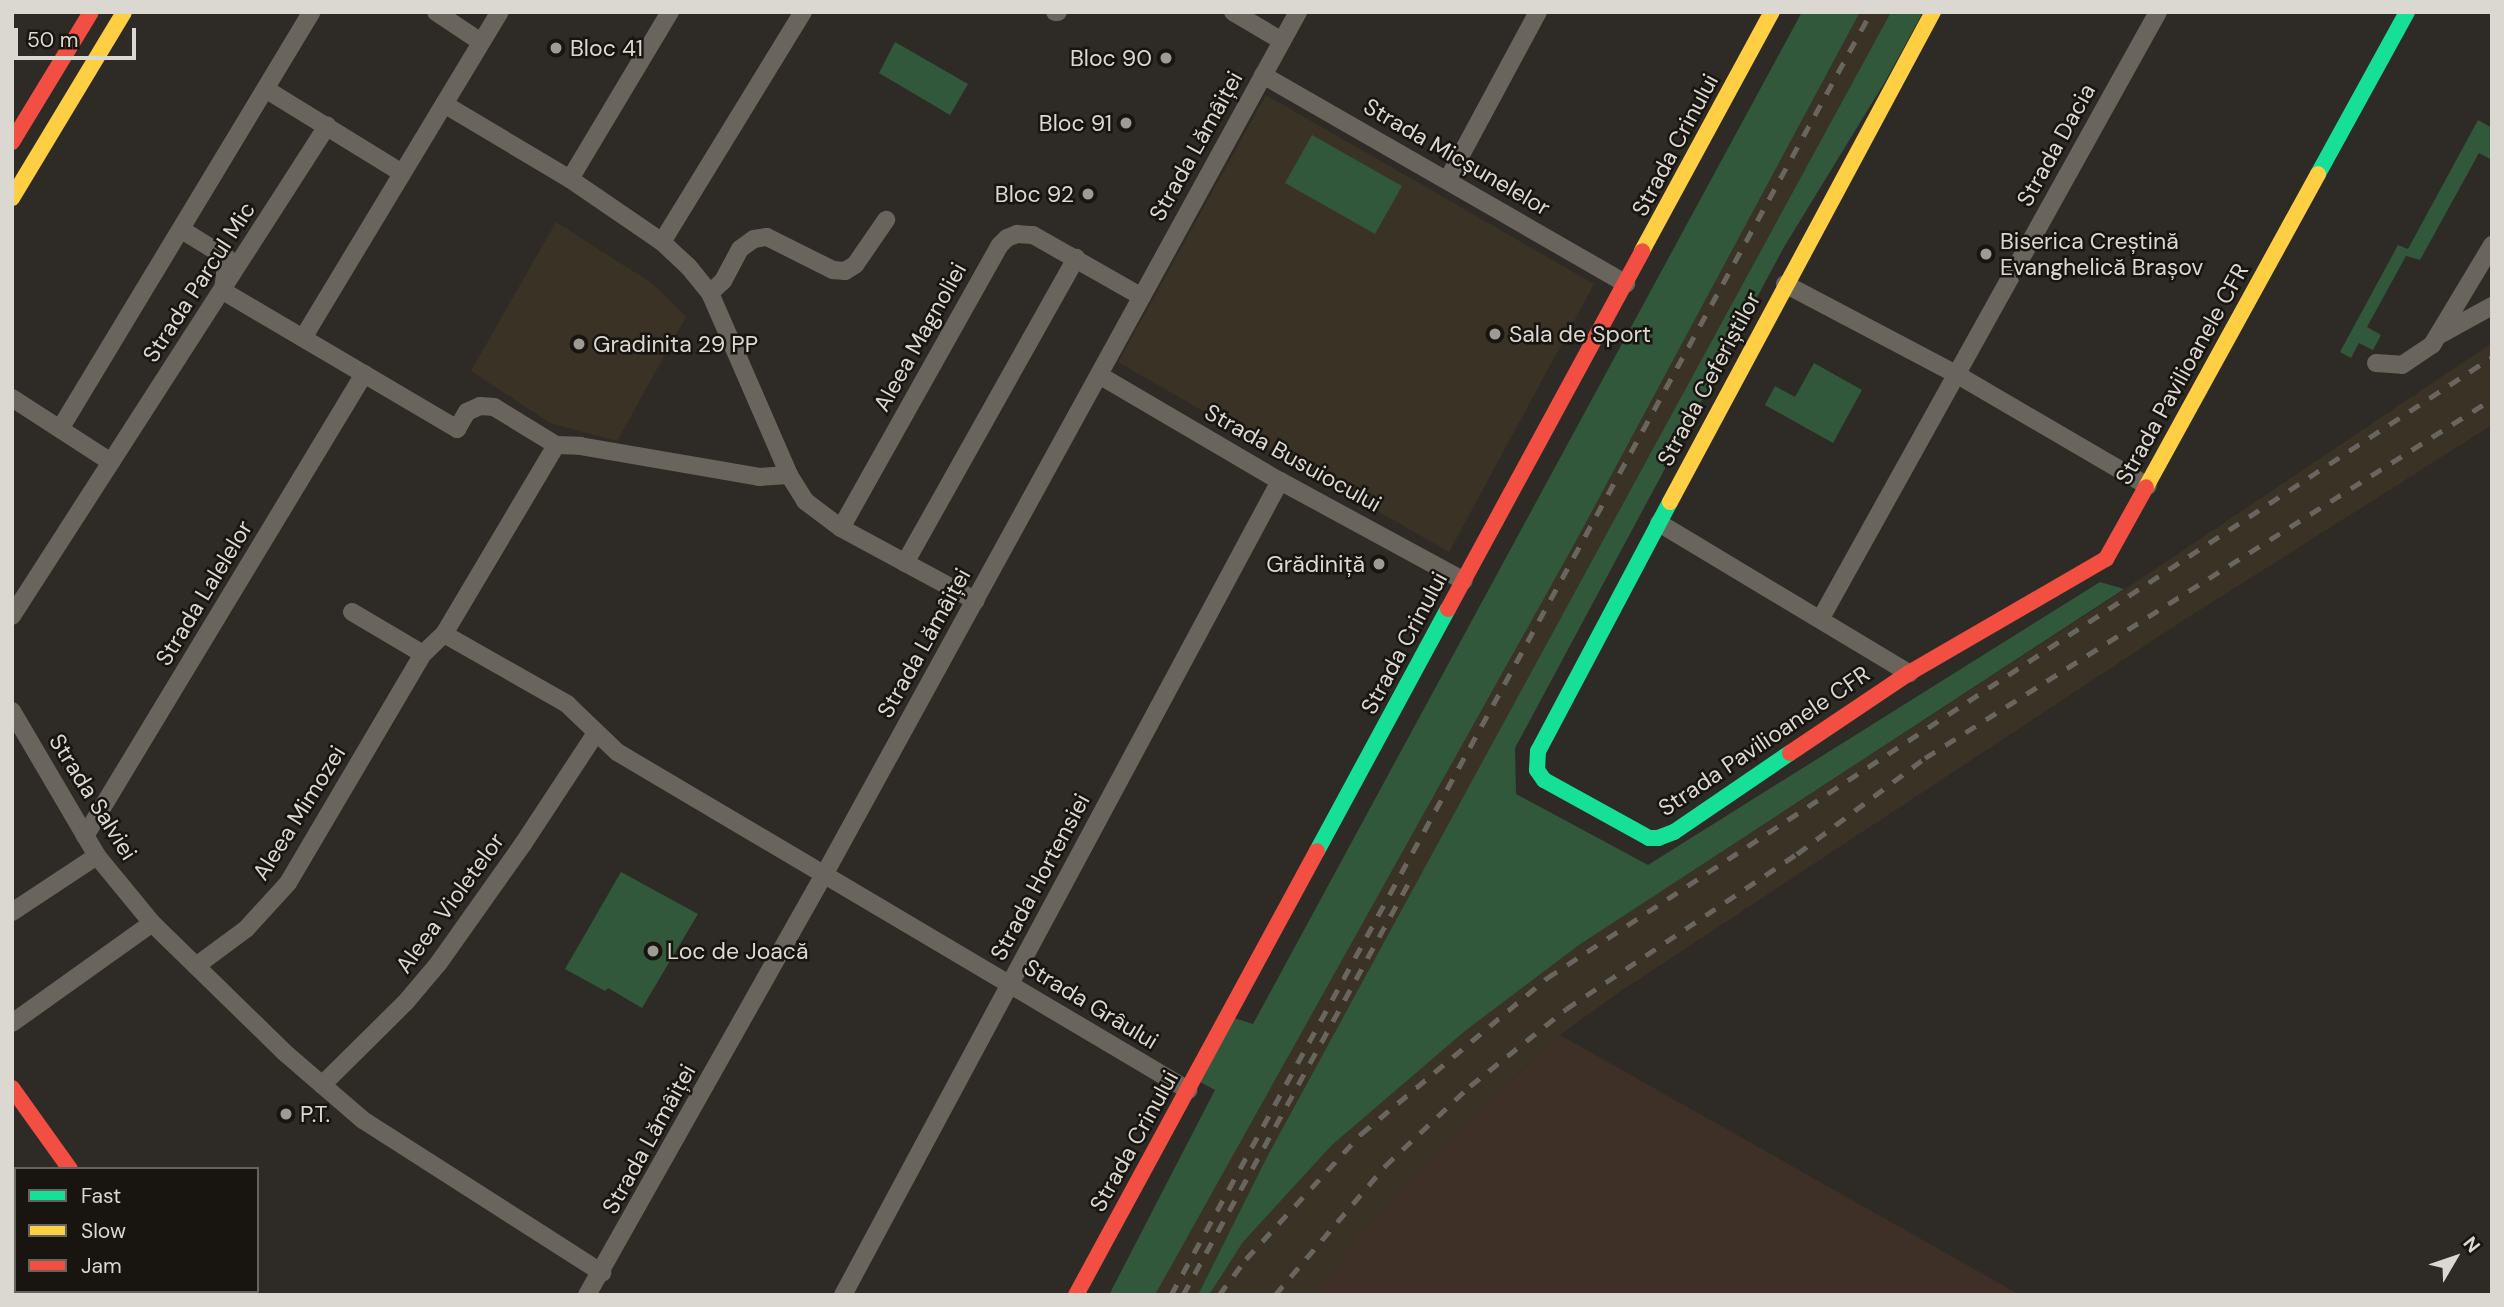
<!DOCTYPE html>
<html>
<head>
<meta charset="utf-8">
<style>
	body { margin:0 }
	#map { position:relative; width:2504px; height:1307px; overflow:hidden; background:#2e2b26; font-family:"DM Sans",sans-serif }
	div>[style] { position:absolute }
	.industrial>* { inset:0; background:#3e3026 }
	.built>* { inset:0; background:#3a3224 }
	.green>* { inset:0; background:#31583b }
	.street>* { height:18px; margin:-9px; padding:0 9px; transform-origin:9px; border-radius:9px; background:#69655d }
	.fast>* { height:16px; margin:-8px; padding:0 8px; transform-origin:8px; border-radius:8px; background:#16e098 }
	.slow>* { height:16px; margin:-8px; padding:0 8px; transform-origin:8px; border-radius:8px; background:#ffcf43 }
	.jam>* { height:16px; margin:-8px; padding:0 8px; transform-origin:8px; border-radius:8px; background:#f24e42 }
	.rail>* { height:5px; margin-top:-2.5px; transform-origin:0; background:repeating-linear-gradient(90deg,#69665f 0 12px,transparent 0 24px) }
	.dots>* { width:19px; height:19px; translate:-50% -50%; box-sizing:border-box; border:4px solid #181511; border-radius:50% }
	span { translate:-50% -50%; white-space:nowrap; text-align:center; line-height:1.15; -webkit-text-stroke:5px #181511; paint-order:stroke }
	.poi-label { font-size:23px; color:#dbd7d1 }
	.left { translate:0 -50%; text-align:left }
	.right { translate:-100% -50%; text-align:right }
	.street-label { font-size:23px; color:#dbd7d1 }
	.frame { position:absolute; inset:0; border:14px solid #dbd7d1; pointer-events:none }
	.legend { position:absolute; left:14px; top:1167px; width:245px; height:126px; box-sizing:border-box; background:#181511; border:2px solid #66635e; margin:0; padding:9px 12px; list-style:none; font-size:21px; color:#dbd7d1 }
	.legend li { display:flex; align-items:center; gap:14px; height:35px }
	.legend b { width:35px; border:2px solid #66635e }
	.north { position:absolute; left:2420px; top:1223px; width:70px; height:70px; -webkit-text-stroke:5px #181511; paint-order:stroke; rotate:51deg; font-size:19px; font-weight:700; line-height:28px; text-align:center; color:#dbd7d1 }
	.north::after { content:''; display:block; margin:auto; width:24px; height:32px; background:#dbd7d1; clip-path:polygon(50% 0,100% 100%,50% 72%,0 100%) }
	.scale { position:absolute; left:14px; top:28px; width:122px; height:32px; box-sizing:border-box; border:4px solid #dbd7d1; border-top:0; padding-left:9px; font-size:21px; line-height:24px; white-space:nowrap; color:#dbd7d1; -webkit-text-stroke:5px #181511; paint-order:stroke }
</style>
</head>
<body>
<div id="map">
	<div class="industrial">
		<div style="clip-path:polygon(1560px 1035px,2020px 1295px,1311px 1295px,1420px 1165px)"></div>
	</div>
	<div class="built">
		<div style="clip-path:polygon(1860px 12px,1891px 12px,1292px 1112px,1198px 1295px,1155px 1295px,1576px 541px)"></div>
		<div style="clip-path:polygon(1266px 95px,1594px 284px,1449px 552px,1118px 362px)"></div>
		<div style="clip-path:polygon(556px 222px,653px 284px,686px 317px,617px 441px,550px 423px,471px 371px)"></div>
		<div style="clip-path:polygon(2492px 343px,2492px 425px,2173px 627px,1618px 993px,1560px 1035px,1420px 1165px,1311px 1295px,1209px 1295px,1243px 1242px,1332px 1145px,1465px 1031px,1579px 945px,2124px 590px)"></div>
	</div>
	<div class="green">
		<div style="clip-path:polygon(1802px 12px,1860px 12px,1576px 541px,1155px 1295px,1109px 1295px,1215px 1090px,1200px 1082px,1234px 1018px,1253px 1024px)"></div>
		<div style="clip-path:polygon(1891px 12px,1923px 12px,1886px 80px,1784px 247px,1515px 748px,1516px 794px,1648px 865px,2100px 582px,2124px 589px,1579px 945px,1465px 1031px,1332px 1145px,1243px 1242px,1209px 1295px,1198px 1295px,1267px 1157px)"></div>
		<div style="clip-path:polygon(895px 42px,968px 84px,950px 115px,879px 73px)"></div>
		<div style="clip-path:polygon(2478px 120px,2492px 128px,2492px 160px,2479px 153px,2420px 260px,2406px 256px,2367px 327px,2381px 335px,2373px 350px,2359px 343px,2351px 358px,2340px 352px,2398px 245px,2408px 249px)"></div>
		<div style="clip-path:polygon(1312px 135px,1402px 186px,1375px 234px,1285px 183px)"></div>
		<div style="clip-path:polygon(1814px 363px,1862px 390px,1833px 443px,1765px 405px,1775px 386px,1795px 397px)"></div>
		<div style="clip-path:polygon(621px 872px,698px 914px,642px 1008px,608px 988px,605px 991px,565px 969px)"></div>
	</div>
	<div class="street">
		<div style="left:436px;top:12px;width:54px;rotate:33.7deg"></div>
		<div style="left:1055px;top:12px;width:3px"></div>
		<div style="left:1233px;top:12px;width:57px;rotate:30.6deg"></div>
		<div style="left:1263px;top:75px;width:419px;rotate:29.9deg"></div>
		<div style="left:267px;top:90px;width:158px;rotate:31.6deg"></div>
		<div style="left:444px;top:104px;width:147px;rotate:30.8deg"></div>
		<div style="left:570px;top:179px;width:112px;rotate:34.4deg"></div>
		<div style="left:662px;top:242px;width:35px;rotate:43deg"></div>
		<div style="left:688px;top:266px;width:35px;rotate:51deg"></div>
		<div style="left:710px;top:293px;width:198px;rotate:66.5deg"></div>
		<div style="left:789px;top:475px;width:31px;rotate:58deg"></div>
		<div style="left:805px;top:501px;width:45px;rotate:36.9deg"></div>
		<div style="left:841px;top:528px;width:153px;rotate:28.4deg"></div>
		<div style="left:570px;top:179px;width:195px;rotate:-59.1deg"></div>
		<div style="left:1448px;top:179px;width:190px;rotate:-61.7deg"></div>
		<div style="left:182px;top:230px;width:53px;rotate:31.9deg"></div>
		<div style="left:227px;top:258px;width:26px;rotate:97deg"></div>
		<div style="left:662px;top:242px;width:270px;rotate:-58.5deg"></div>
		<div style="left:1785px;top:284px;width:193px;rotate:27.8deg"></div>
		<div style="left:1956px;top:374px;width:222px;rotate:30.3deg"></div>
		<div style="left:223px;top:291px;width:272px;rotate:30.5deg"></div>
		<div style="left:457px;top:429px;width:20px;rotate:-60deg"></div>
		<div style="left:467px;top:412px;width:14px;rotate:-25deg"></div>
		<div style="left:480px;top:406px;width:14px;rotate:4deg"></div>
		<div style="left:494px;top:407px;width:73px;rotate:31.5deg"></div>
		<div style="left:556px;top:445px;width:24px;rotate:2deg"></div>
		<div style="left:580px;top:446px;width:182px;rotate:9.8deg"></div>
		<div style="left:759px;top:477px;width:30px;rotate:-4deg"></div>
		<div style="left:710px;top:293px;width:18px;rotate:-43deg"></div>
		<div style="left:723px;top:281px;width:36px;rotate:-62deg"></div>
		<div style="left:740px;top:249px;width:17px;rotate:-36deg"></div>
		<div style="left:754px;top:239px;width:13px;rotate:-9deg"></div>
		<div style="left:767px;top:237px;width:74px;rotate:26.6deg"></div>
		<div style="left:833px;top:270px;width:12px;rotate:5deg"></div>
		<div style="left:845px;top:271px;width:12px;rotate:-31deg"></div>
		<div style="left:855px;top:265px;width:55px;rotate:-55.4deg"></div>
		<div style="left:2441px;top:334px;width:58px;rotate:-28.8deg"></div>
		<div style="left:303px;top:338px;width:381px;rotate:-58.9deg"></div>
		<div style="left:2376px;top:363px;width:26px;rotate:4deg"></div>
		<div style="left:2402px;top:365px;width:36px;rotate:-34deg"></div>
		<div style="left:2432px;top:345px;width:117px;rotate:-59deg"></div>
		<div style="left:1099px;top:375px;width:210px;rotate:30.4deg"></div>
		<div style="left:1280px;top:481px;width:209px;rotate:28.5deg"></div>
		<div style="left:12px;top:398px;width:118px;rotate:32.9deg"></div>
		<div style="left:60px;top:429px;width:487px;rotate:-58.9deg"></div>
		<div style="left:1659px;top:523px;width:292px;rotate:31deg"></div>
		<div style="left:841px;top:528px;width:325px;rotate:-60.7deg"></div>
		<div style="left:1000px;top:245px;width:10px;rotate:-45deg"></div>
		<div style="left:1007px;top:238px;width:11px;rotate:-22deg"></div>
		<div style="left:1017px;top:234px;width:16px;rotate:4deg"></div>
		<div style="left:1033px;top:235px;width:125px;rotate:29.6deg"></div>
		<div style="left:905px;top:563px;width:350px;rotate:-60.7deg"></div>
		<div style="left:352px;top:612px;width:82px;rotate:30.6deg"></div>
		<div style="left:12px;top:616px;width:583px;rotate:-57.26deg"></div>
		<div style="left:1821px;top:618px;width:693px;rotate:-60.92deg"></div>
		<div style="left:444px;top:634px;width:142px;rotate:29.6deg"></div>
		<div style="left:567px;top:704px;width:69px;rotate:43.8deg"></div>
		<div style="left:617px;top:752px;width:664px;rotate:30.62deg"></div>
		<div style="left:12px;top:711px;width:168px;rotate:59.6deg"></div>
		<div style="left:97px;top:856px;width:87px;rotate:50.6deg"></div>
		<div style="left:152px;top:923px;width:185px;rotate:44.3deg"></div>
		<div style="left:284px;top:1052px;width:104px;rotate:40.7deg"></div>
		<div style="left:363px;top:1120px;width:284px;rotate:32.6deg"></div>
		<div style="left:85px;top:836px;width:540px;rotate:-58.87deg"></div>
		<div style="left:12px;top:912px;width:102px;rotate:-33.4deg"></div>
		<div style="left:196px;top:966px;width:62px;rotate:-36.5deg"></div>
		<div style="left:246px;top:929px;width:62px;rotate:-47.6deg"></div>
		<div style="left:288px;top:883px;width:266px;rotate:-59.5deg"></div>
		<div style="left:423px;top:654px;width:29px;rotate:-44deg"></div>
		<div style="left:444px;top:634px;width:220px;rotate:-59.3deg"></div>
		<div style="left:12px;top:1023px;width:172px;rotate:-35.5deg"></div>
		<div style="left:322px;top:1085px;width:117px;rotate:-44.7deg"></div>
		<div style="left:405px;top:1003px;width:51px;rotate:-49.8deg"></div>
		<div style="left:438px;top:964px;width:147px;rotate:-54.7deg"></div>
		<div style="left:523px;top:844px;width:133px;rotate:-56.7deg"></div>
		<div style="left:587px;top:1295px;width:482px;rotate:-60.6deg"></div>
		<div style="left:824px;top:875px;width:985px;rotate:-61.22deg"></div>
		<div style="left:843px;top:1295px;width:924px;rotate:-61.77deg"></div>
	</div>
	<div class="fast">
		<div style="left:2318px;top:174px;width:185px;rotate:-61.2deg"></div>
		<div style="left:1670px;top:502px;width:282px;rotate:117.9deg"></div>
		<div style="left:1538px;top:751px;width:19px;rotate:93deg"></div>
		<div style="left:1537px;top:770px;width:12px;rotate:55deg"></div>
		<div style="left:1544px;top:780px;width:120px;rotate:28.9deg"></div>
		<div style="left:1649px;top:838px;width:9px"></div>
		<div style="left:1658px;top:838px;width:17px;rotate:-21deg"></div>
		<div style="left:1674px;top:832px;width:140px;rotate:-34.3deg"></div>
		<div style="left:1317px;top:851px;width:275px;rotate:-61.6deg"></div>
	</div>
	<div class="slow">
		<div style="left:12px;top:198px;width:217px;rotate:-58.9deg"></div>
		<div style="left:1642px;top:251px;width:272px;rotate:-61.5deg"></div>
		<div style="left:2146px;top:487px;width:357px;rotate:-61.2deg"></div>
		<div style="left:1670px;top:502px;width:556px;rotate:-61.78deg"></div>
		<div style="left:136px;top:1291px;width:4px;rotate:63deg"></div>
		<div style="left:171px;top:1291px;width:5px;rotate:53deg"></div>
	</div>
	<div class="jam">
		<div style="left:12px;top:142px;width:152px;rotate:-58.7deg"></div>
		<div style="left:1448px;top:609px;width:407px;rotate:-61.5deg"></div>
		<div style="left:1790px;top:753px;width:143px;rotate:-33.9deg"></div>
		<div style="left:1909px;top:673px;width:228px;rotate:-30.1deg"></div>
		<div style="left:2106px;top:559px;width:82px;rotate:-60.9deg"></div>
		<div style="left:12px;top:1088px;width:100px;rotate:54.4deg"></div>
		<div style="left:1076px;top:1295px;width:505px;rotate:-61.51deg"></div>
	</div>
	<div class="rail">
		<div style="left:1171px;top:1295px;width:1462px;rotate:-61.38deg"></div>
		<div style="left:1183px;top:1295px;width:473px;rotate:-61.3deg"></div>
		<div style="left:1219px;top:1295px;width:45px;rotate:-53.1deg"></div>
		<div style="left:1246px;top:1259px;width:170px;rotate:-47.4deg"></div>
		<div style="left:1361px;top:1134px;width:243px;rotate:-40deg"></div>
		<div style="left:1547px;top:978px;width:1131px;rotate:-33.31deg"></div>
		<div style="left:1275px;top:1295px;width:170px;rotate:-49.5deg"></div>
		<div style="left:1385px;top:1166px;width:117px;rotate:-43.3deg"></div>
		<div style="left:1470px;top:1086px;width:123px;rotate:-38.7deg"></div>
		<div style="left:1566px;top:1009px;width:278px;rotate:-33.9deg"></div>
		<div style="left:1797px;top:854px;width:160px;rotate:-36.9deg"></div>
		<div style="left:1925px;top:758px;width:671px;rotate:-32.34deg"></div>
	</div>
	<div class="dots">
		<div style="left:556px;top:48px;background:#9e9b95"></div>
		<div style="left:1166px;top:58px;background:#9e9b95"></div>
		<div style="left:1126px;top:123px;background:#9e9b95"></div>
		<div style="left:1088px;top:194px;background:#9e9b95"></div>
		<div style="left:1986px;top:254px;background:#9e9b95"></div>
		<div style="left:1495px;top:334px;background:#9e9b95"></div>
		<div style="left:579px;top:344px;background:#9e9b95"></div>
		<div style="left:1379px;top:564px;background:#9e9b95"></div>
		<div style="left:653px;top:951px;background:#9e9b95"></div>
		<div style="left:286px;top:1114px;background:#9e9b95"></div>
	</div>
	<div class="poi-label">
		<span class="left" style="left:570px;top:48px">Bloc 41</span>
		<span class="right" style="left:1152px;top:58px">Bloc 90</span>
		<span class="right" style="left:1112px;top:123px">Bloc 91</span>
		<span class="right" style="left:1074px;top:194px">Bloc 92</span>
		<span class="left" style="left:2000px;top:254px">Biserica Creștină<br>Evanghelică Brașov</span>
		<span class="left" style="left:1509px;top:334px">Sala de Sport</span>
		<span class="left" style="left:593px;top:344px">Gradinita 29 PP</span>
		<span class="right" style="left:1365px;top:564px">Grădiniță</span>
		<span class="left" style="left:667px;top:951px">Loc de Joacă</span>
		<span class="left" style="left:300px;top:1114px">P.T.</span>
	</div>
	<div class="street-label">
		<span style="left:1675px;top:145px;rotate:-62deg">Strada Crinului</span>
		<span style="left:2056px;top:145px;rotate:-61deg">Strada Dacia</span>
		<span style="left:1196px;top:146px;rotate:-61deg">Strada Lămâiței</span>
		<span style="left:1457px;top:157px;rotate:30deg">Strada Micșunelelor</span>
		<span style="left:199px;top:282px;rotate:-57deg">Strada Parcul Mic</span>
		<span style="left:920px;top:337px;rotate:-61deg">Aleea Magnoliei</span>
		<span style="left:2182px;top:374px;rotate:-61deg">Strada Pavilioanele CFR</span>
		<span style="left:1709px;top:379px;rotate:-62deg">Strada Ceferiștilor</span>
		<span style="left:1293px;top:458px;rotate:29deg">Strada Busuiocului</span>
		<span style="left:204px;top:593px;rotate:-59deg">Strada Lalelelor</span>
		<span style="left:924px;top:643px;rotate:-61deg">Strada Lămâiței</span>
		<span style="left:1404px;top:643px;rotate:-62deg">Strada Crinului</span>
		<span style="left:1764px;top:741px;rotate:-34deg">Strada Pavilioanele CFR</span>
		<span style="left:93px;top:797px;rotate:58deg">Strada Salviei</span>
		<span style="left:299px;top:813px;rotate:-58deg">Aleea Mimozei</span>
		<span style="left:1040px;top:877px;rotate:-62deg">Strada Hortensiei</span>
		<span style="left:450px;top:903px;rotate:-54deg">Aleea Violetelor</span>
		<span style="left:1091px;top:1004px;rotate:31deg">Strada Grâului</span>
		<span style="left:649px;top:1139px;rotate:-61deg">Strada Lămâiței</span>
		<span style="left:1134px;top:1141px;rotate:-61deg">Strada Crinului</span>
	</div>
	<div class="frame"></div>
	<ul class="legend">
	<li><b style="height:9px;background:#16e098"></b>Fast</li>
	<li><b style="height:9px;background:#ffcf43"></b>Slow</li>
	<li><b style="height:9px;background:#f24e42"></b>Jam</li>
	</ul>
	<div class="north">N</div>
	<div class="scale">50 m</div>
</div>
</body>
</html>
